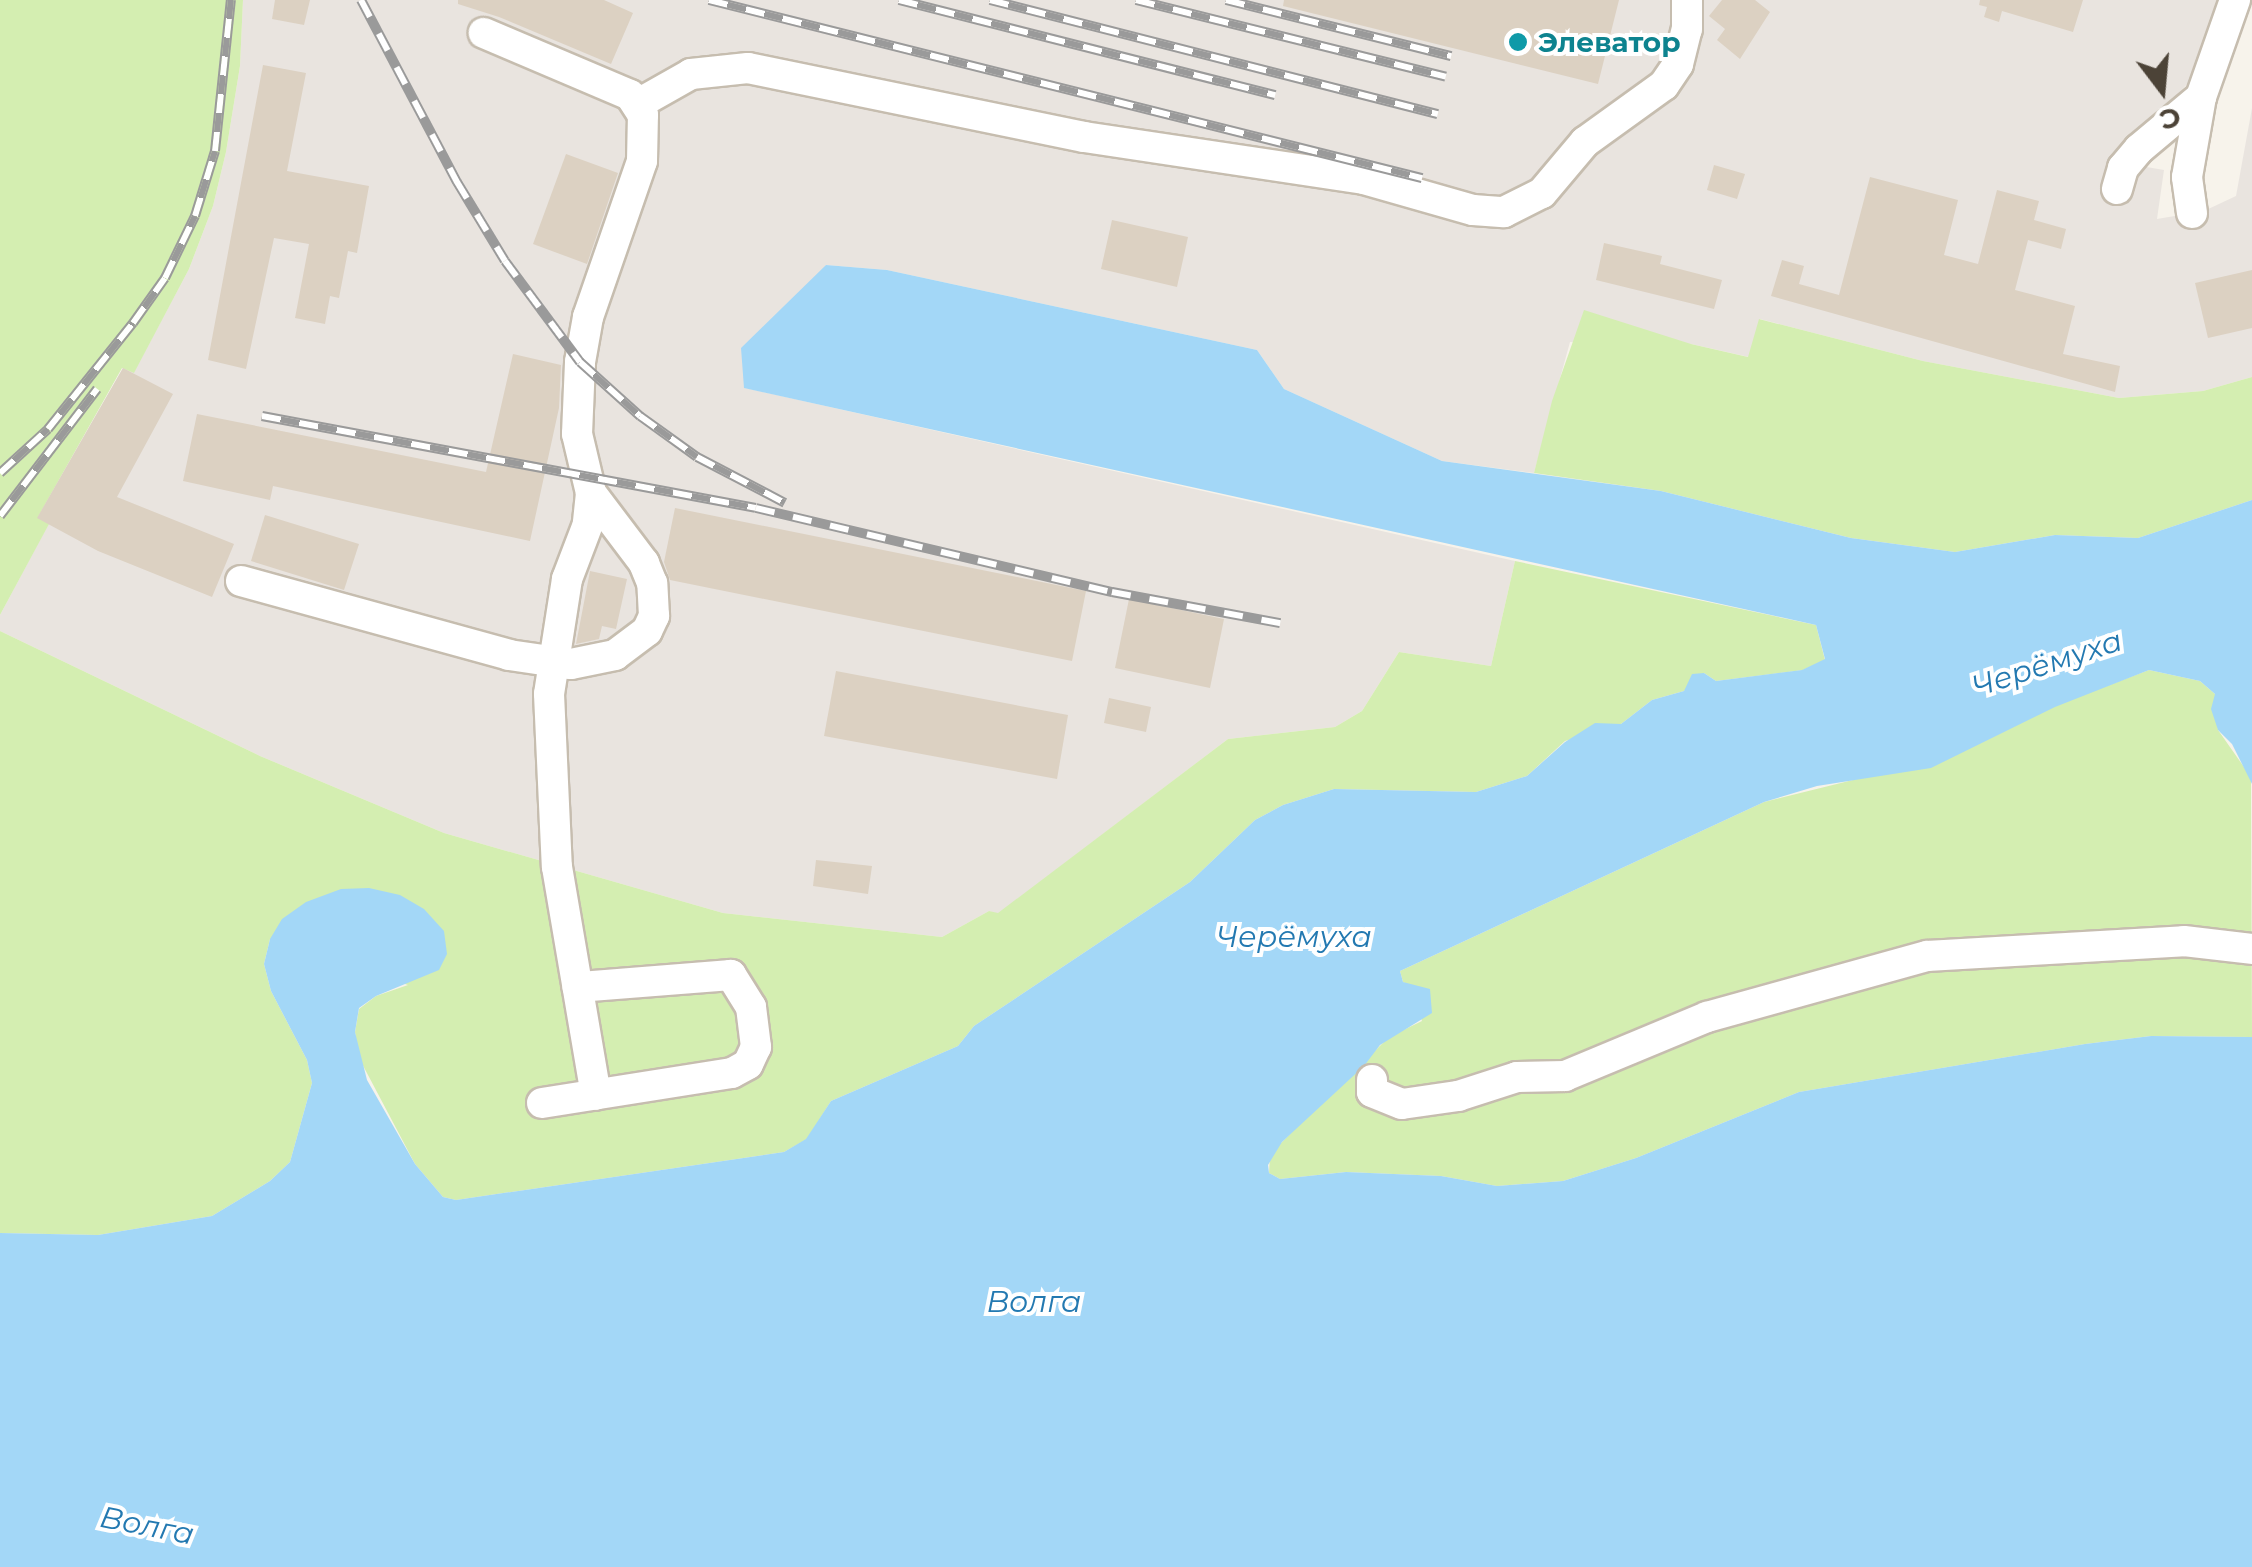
<!DOCTYPE html>
<html>
<head>
<meta charset="utf-8">
<style>
	body { margin:0 }
	#map { position:relative; width:2252px; height:1567px; overflow:hidden; background:#f7f3eb; font-family:Montserrat,sans-serif }
	div>[style] { position:absolute }
	.industrial>* { inset:0; background:#e9e4df }
	.green>* { inset:0; background:#d4eeb1 }
	.water>* { inset:0; background:#a3d7f7 }
	.building>* { inset:0; background:#dcd1c2 }
	.roads { filter:drop-shadow(2px 0 #c6bdaf) drop-shadow(-2px 0 #c6bdaf) drop-shadow(0 2px #c6bdaf) drop-shadow(0 -2px #c6bdaf) }
	.minor>* { height:30px; margin:-15px; padding:0 15px; transform-origin:15px; border-radius:15px; background:#fff }
	.rail>* { height:10px; margin-top:-5px; transform-origin:0; background:repeating-linear-gradient(90deg,#fff 0 19px,#9a9a9a 0 38px); box-sizing:border-box; border-block:2px solid #9a9a9a }
	.dots>* { width:28px; height:28px; translate:-50% -50%; box-sizing:border-box; border:5px solid #fff; border-radius:50% }
	span { translate:-50% -50%; white-space:nowrap; text-align:center; line-height:1.15; -webkit-text-stroke:8px #fff; paint-order:stroke }
	.culture-label { font-size:28px; color:#0d838f; font-weight:700 }
	.left { translate:0 -50%; text-align:left }
	.water-label { font-size:30px; color:#2379b1; font-style:italic }
	.north { position:absolute; left:2112px; top:40px; width:100px; height:100px; -webkit-text-stroke:8px #fff; paint-order:stroke; rotate:164deg; font-size:28px; font-weight:700; line-height:40px; text-align:center; color:#4c4337 }
	.north::after { content:''; display:block; margin:auto; width:35px; height:45px; background:#4c4337; clip-path:polygon(50% 0,100% 100%,50% 72%,0 100%) }
</style>
</head>
<body>
<div id="map">
	<div class="industrial">
		<div style="clip-path:polygon(243px 0,2224px 0,2194px 77px,2120px 154px,2135px 165px,2164px 170px,2157px 219px,2204px 211px,2236px 196px,2252px 108px,2252px 377px,2203px 391px,2119px 398px,1923px 361px,1760px 319px,1749px 357px,1691px 344px,1570px 342px,1534px 473px,1442px 461px,1284px 389px,1257px 350px,887px 270px,826px 265px,745px 388px,1515px 561px,1491px 666px,1399px 652px,1362px 711px,1335px 727px,1228px 739px,998px 914px,989px 911px,942px 937px,723px 913px,444px 833px,260px 756px,0 631px,0 615px,48px 525px,37px 518px,123px 368px,134px 372px,189px 269px,213px 206px,226px 152px,240px 66px)"></div>
	</div>
	<div class="green">
		<div style="clip-path:polygon(0 0,243px 0,240px 66px,226px 152px,213px 206px,189px 269px,134px 373px,122px 368px,38px 517px,49px 524px,0 615px)"></div>
		<div style="clip-path:polygon(1584px 310px,1691px 344px,1748px 357px,1759px 319px,1923px 361px,2119px 398px,2203px 391px,2252px 377px,2252px 500px,2138px 538px,2055px 535px,1955px 552px,1851px 538px,1661px 491px,1534px 473px,1552px 401px)"></div>
		<div style="clip-path:polygon(1515px 561px,1816px 625px,1825px 660px,1803px 670px,1716px 681px,1704px 673px,1684px 691px,1652px 700px,1621px 724px,1565px 741px,1527px 776px,1476px 792px,1334px 789px,1283px 805px,1255px 820px,1190px 882px,974px 1026px,958px 1046px,831px 1101px,807px 1139px,784px 1152px,456px 1200px,443px 1197px,415px 1164px,359px 1058px,355px 1032px,359px 1009px,376px 996px,408px 985px,270px 939px,264px 964px,271px 991px,307px 1060px,312px 1083px,290px 1162px,270px 1181px,212px 1216px,98px 1235px,0 1233px,0 631px,260px 756px,444px 833px,723px 913px,942px 937px,989px 911px,998px 913px,1228px 739px,1335px 727px,1362px 711px,1399px 652px,1491px 666px)"></div>
		<div style="clip-path:polygon(2149px 670px,2200px 681px,2215px 694px,2218px 730px,2251px 777px,2252px 1037px,2151px 1036px,2085px 1044px,1799px 1092px,1636px 1158px,1563px 1181px,1497px 1186px,1441px 1176px,1346px 1172px,1280px 1179px,1269px 1173px,1270px 1156px,1282px 1142px,1389px 1037px,1422px 1021px,1411px 986px,1403px 982px,1400px 971px,1764px 802px,1861px 778px)"></div>
	</div>
	<div class="water">
		<div style="clip-path:polygon(826px 265px,887px 270px,1257px 350px,1284px 389px,1442px 461px,1661px 491px,1851px 538px,1955px 552px,2055px 535px,2138px 538px,2252px 500px,2252px 784px,2232px 744px,2218px 730px,2211px 709px,2215px 694px,2200px 681px,2149px 670px,2055px 707px,1931px 768px,1817px 786px,1764px 802px,1400px 971px,1403px 982px,1430px 989px,1432px 1013px,1380px 1045px,1364px 1066px,1282px 1142px,1268px 1165px,1269px 1173px,1280px 1179px,1346px 1172px,1441px 1176px,1497px 1186px,1563px 1181px,1636px 1158px,1799px 1092px,2085px 1044px,2151px 1036px,2252px 1037px,2252px 1567px,0 1567px,0 1233px,98px 1235px,212px 1216px,270px 1181px,290px 1162px,312px 1083px,307px 1060px,271px 991px,264px 964px,270px 939px,282px 919px,306px 902px,341px 889px,369px 888px,400px 895px,424px 909px,444px 931px,447px 954px,439px 970px,376px 996px,359px 1008px,355px 1032px,367px 1080px,415px 1164px,443px 1197px,456px 1200px,784px 1152px,806px 1139px,831px 1101px,958px 1046px,974px 1026px,1190px 882px,1255px 820px,1283px 805px,1334px 789px,1476px 792px,1527px 776px,1565px 742px,1595px 723px,1621px 724px,1652px 700px,1684px 691px,1692px 674px,1704px 673px,1716px 681px,1802px 670px,1825px 659px,1816px 625px,744px 388px,741px 348px)"></div>
	</div>
	<div class="building">
		<div style="clip-path:polygon(275px 0,310px 0,304px 25px,272px 19px)"></div>
		<div style="clip-path:polygon(458px 0,604px 0,633px 13px,611px 64px,499px 17px,458px 4px)"></div>
		<div style="clip-path:polygon(1284px 0,1619px 0,1598px 84px,1283px 6px)"></div>
		<div style="clip-path:polygon(1722px 0,1755px 0,1770px 12px,1740px 59px,1717px 40px,1725px 29px,1709px 16px)"></div>
		<div style="clip-path:polygon(1980px 0,2083px 0,2073px 32px,2002px 11px,1999px 22px,1984px 17px,1987px 7px,1979px 5px)"></div>
		<div style="clip-path:polygon(263px 65px,306px 73px,287px 171px,369px 186px,357px 253px,348px 251px,339px 298px,330px 296px,325px 324px,295px 318px,309px 244px,274px 238px,246px 369px,208px 360px)"></div>
		<div style="clip-path:polygon(566px 154px,618px 173px,587px 264px,533px 244px)"></div>
		<div style="clip-path:polygon(1714px 165px,1745px 174px,1737px 199px,1707px 190px)"></div>
		<div style="clip-path:polygon(1870px 177px,1958px 200px,1944px 255px,1978px 264px,1997px 190px,2039px 201px,2034px 220px,2066px 229px,2061px 249px,2028px 240px,2015px 290px,2075px 306px,2063px 354px,2120px 366px,2115px 392px,1771px 296px,1782px 260px,1804px 266px,1799px 284px,1839px 295px)"></div>
		<div style="clip-path:polygon(1112px 220px,1188px 237px,1177px 287px,1101px 269px)"></div>
		<div style="clip-path:polygon(1604px 243px,1662px 256px,1660px 264px,1722px 280px,1714px 309px,1596px 280px)"></div>
		<div style="clip-path:polygon(2252px 270px,2252px 328px,2208px 338px,2195px 283px)"></div>
		<div style="clip-path:polygon(513px 354px,561px 365px,559px 408px,530px 541px,273px 486px,270px 500px,183px 481px,197px 414px,486px 472px)"></div>
		<div style="clip-path:polygon(123px 368px,173px 394px,117px 497px,234px 544px,212px 597px,98px 551px,37px 518px)"></div>
		<div style="clip-path:polygon(675px 508px,1086px 591px,1072px 661px,670px 580px,664px 562px)"></div>
		<div style="clip-path:polygon(265px 515px,359px 544px,344px 590px,251px 561px)"></div>
		<div style="clip-path:polygon(590px 571px,627px 579px,616px 629px,602px 626px,599px 639px,576px 644px)"></div>
		<div style="clip-path:polygon(1129px 599px,1224px 619px,1210px 688px,1115px 668px)"></div>
		<div style="clip-path:polygon(836px 671px,1068px 715px,1057px 779px,824px 736px)"></div>
		<div style="clip-path:polygon(1109px 698px,1151px 707px,1146px 732px,1104px 723px)"></div>
		<div style="clip-path:polygon(816px 860px,872px 866px,868px 894px,813px 886px)"></div>
	</div>
	<div class="roads">
		<div class="minor">
			<div style="left:638px;top:104px;width:61px;rotate:-29.5deg"></div>
			<div style="left:691px;top:74px;width:57px;rotate:-6deg"></div>
			<div style="left:748px;top:68px;width:343px;rotate:11.6deg"></div>
			<div style="left:1084px;top:137px;width:283px;rotate:8.5deg"></div>
			<div style="left:1364px;top:179px;width:113px;rotate:15.9deg"></div>
			<div style="left:1473px;top:210px;width:31px;rotate:4deg"></div>
			<div style="left:1504px;top:212px;width:42px;rotate:-26.6deg"></div>
			<div style="left:1542px;top:193px;width:67px;rotate:-49.9deg"></div>
			<div style="left:1585px;top:142px;width:97px;rotate:-35.8deg"></div>
			<div style="left:1664px;top:85px;width:25px;rotate:-56deg"></div>
			<div style="left:1678px;top:64px;width:36px;rotate:-76deg"></div>
			<div style="left:1687px;top:29px;width:29px;rotate:-90deg"></div>
			<div style="left:2117px;top:189px;width:22px;rotate:-74deg"></div>
			<div style="left:2123px;top:168px;width:25px;rotate:-50deg"></div>
			<div style="left:2139px;top:149px;width:81px;rotate:-40deg"></div>
			<div style="left:2192px;top:213px;width:36px;rotate:-98deg"></div>
			<div style="left:2187px;top:177px;width:81px;rotate:-80.1deg"></div>
			<div style="left:2201px;top:97px;width:103px;rotate:-70.7deg"></div>
			<div style="left:591px;top:493px;width:31px;rotate:96deg"></div>
			<div style="left:588px;top:524px;width:59px;rotate:110.9deg"></div>
			<div style="left:567px;top:579px;width:116px;rotate:98.9deg"></div>
			<div style="left:549px;top:694px;width:173px;rotate:87.4deg"></div>
			<div style="left:557px;top:867px;width:231px;rotate:80.3deg"></div>
			<div style="left:241px;top:581px;width:278px;rotate:15.4deg"></div>
			<div style="left:509px;top:655px;width:63px;rotate:8.3deg"></div>
			<div style="left:571px;top:664px;width:45px;rotate:-11.6deg"></div>
			<div style="left:615px;top:655px;width:40px;rotate:-37deg"></div>
			<div style="left:647px;top:631px;width:17px;rotate:-65deg"></div>
			<div style="left:654px;top:616px;width:33px;rotate:-93deg"></div>
			<div style="left:652px;top:583px;width:22px;rotate:-112deg"></div>
			<div style="left:644px;top:563px;width:88px;rotate:-127.1deg"></div>
			<div style="left:591px;top:493px;width:61px;rotate:-103.3deg"></div>
			<div style="left:577px;top:434px;width:72px;rotate:-87.6deg"></div>
			<div style="left:580px;top:362px;width:46px;rotate:-79.9deg"></div>
			<div style="left:588px;top:317px;width:165px;rotate:-70.9deg"></div>
			<div style="left:642px;top:161px;width:46px;rotate:-88.8deg"></div>
			<div style="left:643px;top:115px;width:24px;rotate:-123deg"></div>
			<div style="left:630px;top:95px;width:159px;rotate:-157deg"></div>
			<div style="left:1372px;top:1080px;width:12px;rotate:90deg"></div>
			<div style="left:1372px;top:1092px;width:32px;rotate:22deg"></div>
			<div style="left:1402px;top:1104px;width:57px;rotate:-8.1deg"></div>
			<div style="left:1458px;top:1096px;width:62px;rotate:-17.9deg"></div>
			<div style="left:1517px;top:1077px;width:48px;rotate:-1.2deg"></div>
			<div style="left:1565px;top:1076px;width:154px;rotate:-22.6deg"></div>
			<div style="left:1707px;top:1017px;width:228px;rotate:-15.5deg"></div>
			<div style="left:1927px;top:956px;width:257px;rotate:-3.3deg"></div>
			<div style="left:2184px;top:941px;width:68px;rotate:6.7deg"></div>
			<div style="left:542px;top:1103px;width:192px;rotate:-9deg"></div>
			<div style="left:732px;top:1073px;width:18px;rotate:-29deg"></div>
			<div style="left:748px;top:1064px;width:19px;rotate:-65deg"></div>
			<div style="left:756px;top:1047px;width:40px;rotate:-97.1deg"></div>
			<div style="left:751px;top:1007px;width:38px;rotate:-122deg"></div>
			<div style="left:731px;top:975px;width:154px;rotate:175.5deg"></div>
		</div>
	</div>
	<div class="rail">
		<div style="left:361px;top:0;width:206px;rotate:62.2deg"></div>
		<div style="left:457px;top:182px;width:92px;rotate:58.7deg"></div>
		<div style="left:505px;top:261px;width:126px;rotate:53.4deg"></div>
		<div style="left:580px;top:362px;width:81px;rotate:42deg"></div>
		<div style="left:640px;top:416px;width:70px;rotate:35.7deg"></div>
		<div style="left:697px;top:457px;width:99px;rotate:27.6deg"></div>
		<div style="left:709px;top:0;width:735px;rotate:14.02deg"></div>
		<div style="left:899px;top:0;width:388px;rotate:14.2deg"></div>
		<div style="left:990px;top:0;width:462px;rotate:14.3deg"></div>
		<div style="left:1136px;top:0;width:319px;rotate:13.9deg"></div>
		<div style="left:1226px;top:0;width:232px;rotate:14deg"></div>
		<div style="left:262px;top:416px;width:502px;rotate:10.55deg"></div>
		<div style="left:756px;top:508px;width:366px;rotate:13.3deg"></div>
		<div style="left:1112px;top:592px;width:171px;rotate:10.5deg"></div>
		<div style="left:0;top:473px;width:65px;rotate:-42.5deg"></div>
		<div style="left:48px;top:429px;width:136px;rotate:-51.3deg"></div>
		<div style="left:133px;top:323px;width:55px;rotate:-54.6deg"></div>
		<div style="left:165px;top:278px;width:69px;rotate:-64.2deg"></div>
		<div style="left:195px;top:216px;width:68px;rotate:-72.9deg"></div>
		<div style="left:215px;top:151px;width:152px;rotate:-84deg"></div>
		<div style="left:0;top:516px;width:160px;rotate:-52.6deg"></div>
	</div>
	<div class="dots">
		<div style="left:1518px;top:42px;background:#0f9aa8"></div>
	</div>
	<div class="culture-label">
		<span class="left" style="left:1538px;top:42px">Элеватор</span>
	</div>
	<div class="water-label">
		<span style="left:2047px;top:664px;rotate:-18deg">Черёмуха</span>
		<span style="left:1294px;top:937px">Черёмуха</span>
		<span style="left:1034px;top:1302px">Волга</span>
		<span style="left:147px;top:1526px;rotate:11deg">Волга</span>
	</div>
	<div class="north">С</div>
</div>
</body>
</html>
